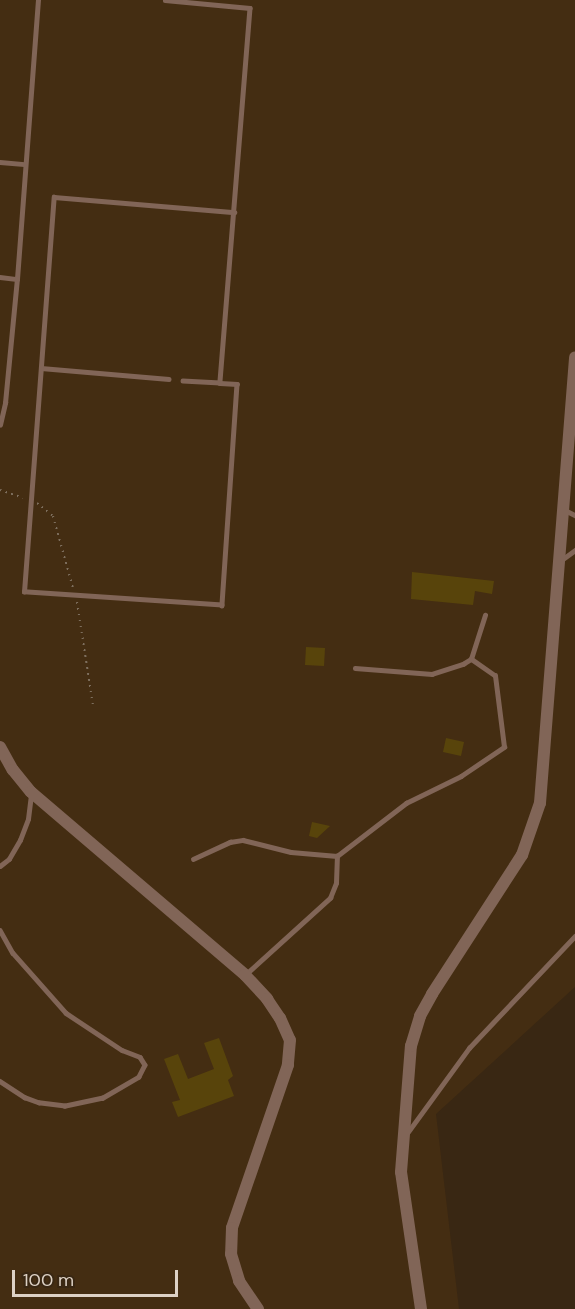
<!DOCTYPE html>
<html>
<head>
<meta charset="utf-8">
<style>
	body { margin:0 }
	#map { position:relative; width:575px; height:1309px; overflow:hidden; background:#392713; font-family:"DM Sans",sans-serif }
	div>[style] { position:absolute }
	.built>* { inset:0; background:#442d12 }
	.building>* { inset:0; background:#58440b }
	.path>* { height:2px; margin-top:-1px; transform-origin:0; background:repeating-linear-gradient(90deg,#7e6f5e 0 1.5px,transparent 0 6px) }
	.service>* { height:4.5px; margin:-2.25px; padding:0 2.25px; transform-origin:2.25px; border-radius:2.25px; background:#816557 }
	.tertiary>* { height:12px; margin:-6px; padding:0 6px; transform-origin:6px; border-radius:6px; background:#816557 }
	span { translate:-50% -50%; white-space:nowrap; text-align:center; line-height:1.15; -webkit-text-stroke:5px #392713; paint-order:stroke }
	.scale { position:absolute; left:12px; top:1270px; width:166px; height:27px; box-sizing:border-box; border:3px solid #ddd1c5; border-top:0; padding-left:8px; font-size:18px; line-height:21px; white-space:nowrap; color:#ddd1c5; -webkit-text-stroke:4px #392713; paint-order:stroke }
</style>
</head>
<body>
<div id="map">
	<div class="built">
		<div style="clip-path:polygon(0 0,575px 0,575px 987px,436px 1114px,459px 1309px,0 1309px)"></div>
	</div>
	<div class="building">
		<div style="clip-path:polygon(412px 572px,494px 581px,492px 594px,475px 591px,473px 605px,411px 599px)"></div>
		<div style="clip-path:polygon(306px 647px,325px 648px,324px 666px,305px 665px)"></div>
		<div style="clip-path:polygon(446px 738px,464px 742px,461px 756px,443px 752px)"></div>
		<div style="clip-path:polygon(312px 822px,330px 826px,317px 838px,309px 836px)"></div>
		<div style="clip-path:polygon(219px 1038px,233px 1076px,228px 1080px,234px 1096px,178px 1117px,172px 1102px,180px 1100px,164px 1059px,178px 1054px,188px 1079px,214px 1069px,204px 1043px)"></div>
	</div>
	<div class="path">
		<div style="left:0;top:490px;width:24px;rotate:19deg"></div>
		<div style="left:37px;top:503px;width:21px;rotate:39deg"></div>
		<div style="left:53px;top:516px;width:75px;rotate:74.5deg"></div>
		<div style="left:77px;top:602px;width:104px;rotate:81.2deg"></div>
	</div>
	<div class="service">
		<div style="left:165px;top:0;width:85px;rotate:5.4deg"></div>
		<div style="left:250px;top:8px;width:376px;rotate:94.6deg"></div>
		<div style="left:220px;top:383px;width:37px;rotate:-177deg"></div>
		<div style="left:0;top:162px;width:24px;rotate:5deg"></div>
		<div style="left:0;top:277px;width:17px;rotate:7deg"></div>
		<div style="left:41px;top:368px;width:128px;rotate:4.9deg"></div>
		<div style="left:220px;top:383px;width:17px;rotate:3deg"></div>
		<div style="left:237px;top:384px;width:222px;rotate:93.9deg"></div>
		<div style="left:222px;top:605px;width:198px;rotate:-176.2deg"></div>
		<div style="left:24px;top:592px;width:396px;rotate:-85.7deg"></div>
		<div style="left:54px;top:197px;width:181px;rotate:4.8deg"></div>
		<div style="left:0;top:425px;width:23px;rotate:-77deg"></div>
		<div style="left:5px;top:403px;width:125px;rotate:-84.5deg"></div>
		<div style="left:17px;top:279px;width:280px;rotate:-85.7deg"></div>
		<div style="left:565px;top:510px;width:11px;rotate:27deg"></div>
		<div style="left:560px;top:561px;width:19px;rotate:-36deg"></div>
		<div style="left:355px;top:668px;width:77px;rotate:4.5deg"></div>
		<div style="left:432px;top:674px;width:33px;rotate:-18deg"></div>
		<div style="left:463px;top:664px;width:9px;rotate:-32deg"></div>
		<div style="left:193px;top:859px;width:41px;rotate:-24.7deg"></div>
		<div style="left:230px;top:842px;width:13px;rotate:-9deg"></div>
		<div style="left:243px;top:840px;width:49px;rotate:14deg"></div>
		<div style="left:291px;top:852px;width:46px;rotate:5deg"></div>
		<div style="left:0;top:866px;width:11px;rotate:-38deg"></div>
		<div style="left:9px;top:859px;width:22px;rotate:-60deg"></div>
		<div style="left:20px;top:840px;width:22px;rotate:-69deg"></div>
		<div style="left:28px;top:819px;width:25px;rotate:-83deg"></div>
		<div style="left:0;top:930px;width:26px;rotate:61deg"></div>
		<div style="left:13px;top:953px;width:80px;rotate:48.5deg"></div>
		<div style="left:66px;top:1013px;width:67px;rotate:33.5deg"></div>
		<div style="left:122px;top:1050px;width:19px;rotate:21deg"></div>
		<div style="left:140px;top:1057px;width:9px;rotate:58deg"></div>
		<div style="left:145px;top:1065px;width:13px;rotate:117deg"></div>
		<div style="left:139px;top:1077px;width:42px;rotate:149.7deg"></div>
		<div style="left:103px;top:1098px;width:39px;rotate:168deg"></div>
		<div style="left:65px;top:1106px;width:26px;rotate:-173deg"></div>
		<div style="left:39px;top:1103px;width:15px;rotate:-160deg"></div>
		<div style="left:25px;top:1098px;width:30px;rotate:-147deg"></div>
		<div style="left:245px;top:975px;width:115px;rotate:-42.2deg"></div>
		<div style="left:330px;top:898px;width:16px;rotate:-68deg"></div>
		<div style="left:336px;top:883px;width:27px;rotate:-88deg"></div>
		<div style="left:337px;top:856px;width:87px;rotate:-37.5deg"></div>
		<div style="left:406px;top:803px;width:61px;rotate:-26.1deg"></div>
		<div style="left:461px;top:776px;width:52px;rotate:-34deg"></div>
		<div style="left:504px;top:747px;width:72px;rotate:-97.2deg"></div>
		<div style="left:495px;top:676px;width:29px;rotate:-145deg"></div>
		<div style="left:471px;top:659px;width:46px;rotate:-72.3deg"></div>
		<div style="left:408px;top:1132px;width:104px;rotate:-54deg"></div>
		<div style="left:469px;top:1048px;width:154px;rotate:-46.6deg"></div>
	</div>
	<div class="tertiary">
		<div style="left:0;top:747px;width:26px;rotate:61deg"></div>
		<div style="left:13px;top:770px;width:28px;rotate:51deg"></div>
		<div style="left:31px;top:792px;width:282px;rotate:40.5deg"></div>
		<div style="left:245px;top:975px;width:33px;rotate:47deg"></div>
		<div style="left:267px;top:999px;width:23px;rotate:56deg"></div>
		<div style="left:280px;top:1018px;width:24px;rotate:66deg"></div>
		<div style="left:290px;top:1040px;width:25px;rotate:95deg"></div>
		<div style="left:288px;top:1065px;width:172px;rotate:109deg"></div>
		<div style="left:232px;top:1228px;width:26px;rotate:92deg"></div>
		<div style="left:231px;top:1254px;width:28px;rotate:73deg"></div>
		<div style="left:239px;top:1281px;width:34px;rotate:56deg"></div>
		<div style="left:421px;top:1309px;width:138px;rotate:-98.3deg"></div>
		<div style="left:401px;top:1172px;width:126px;rotate:-85.5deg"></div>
		<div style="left:411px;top:1046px;width:31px;rotate:-73deg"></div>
		<div style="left:420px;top:1016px;width:25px;rotate:-61deg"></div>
		<div style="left:432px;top:994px;width:166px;rotate:-57.1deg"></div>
		<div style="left:522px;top:855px;width:55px;rotate:-70.9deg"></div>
		<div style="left:540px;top:803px;width:447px;rotate:-85.5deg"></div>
	</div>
	<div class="scale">100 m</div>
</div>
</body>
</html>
